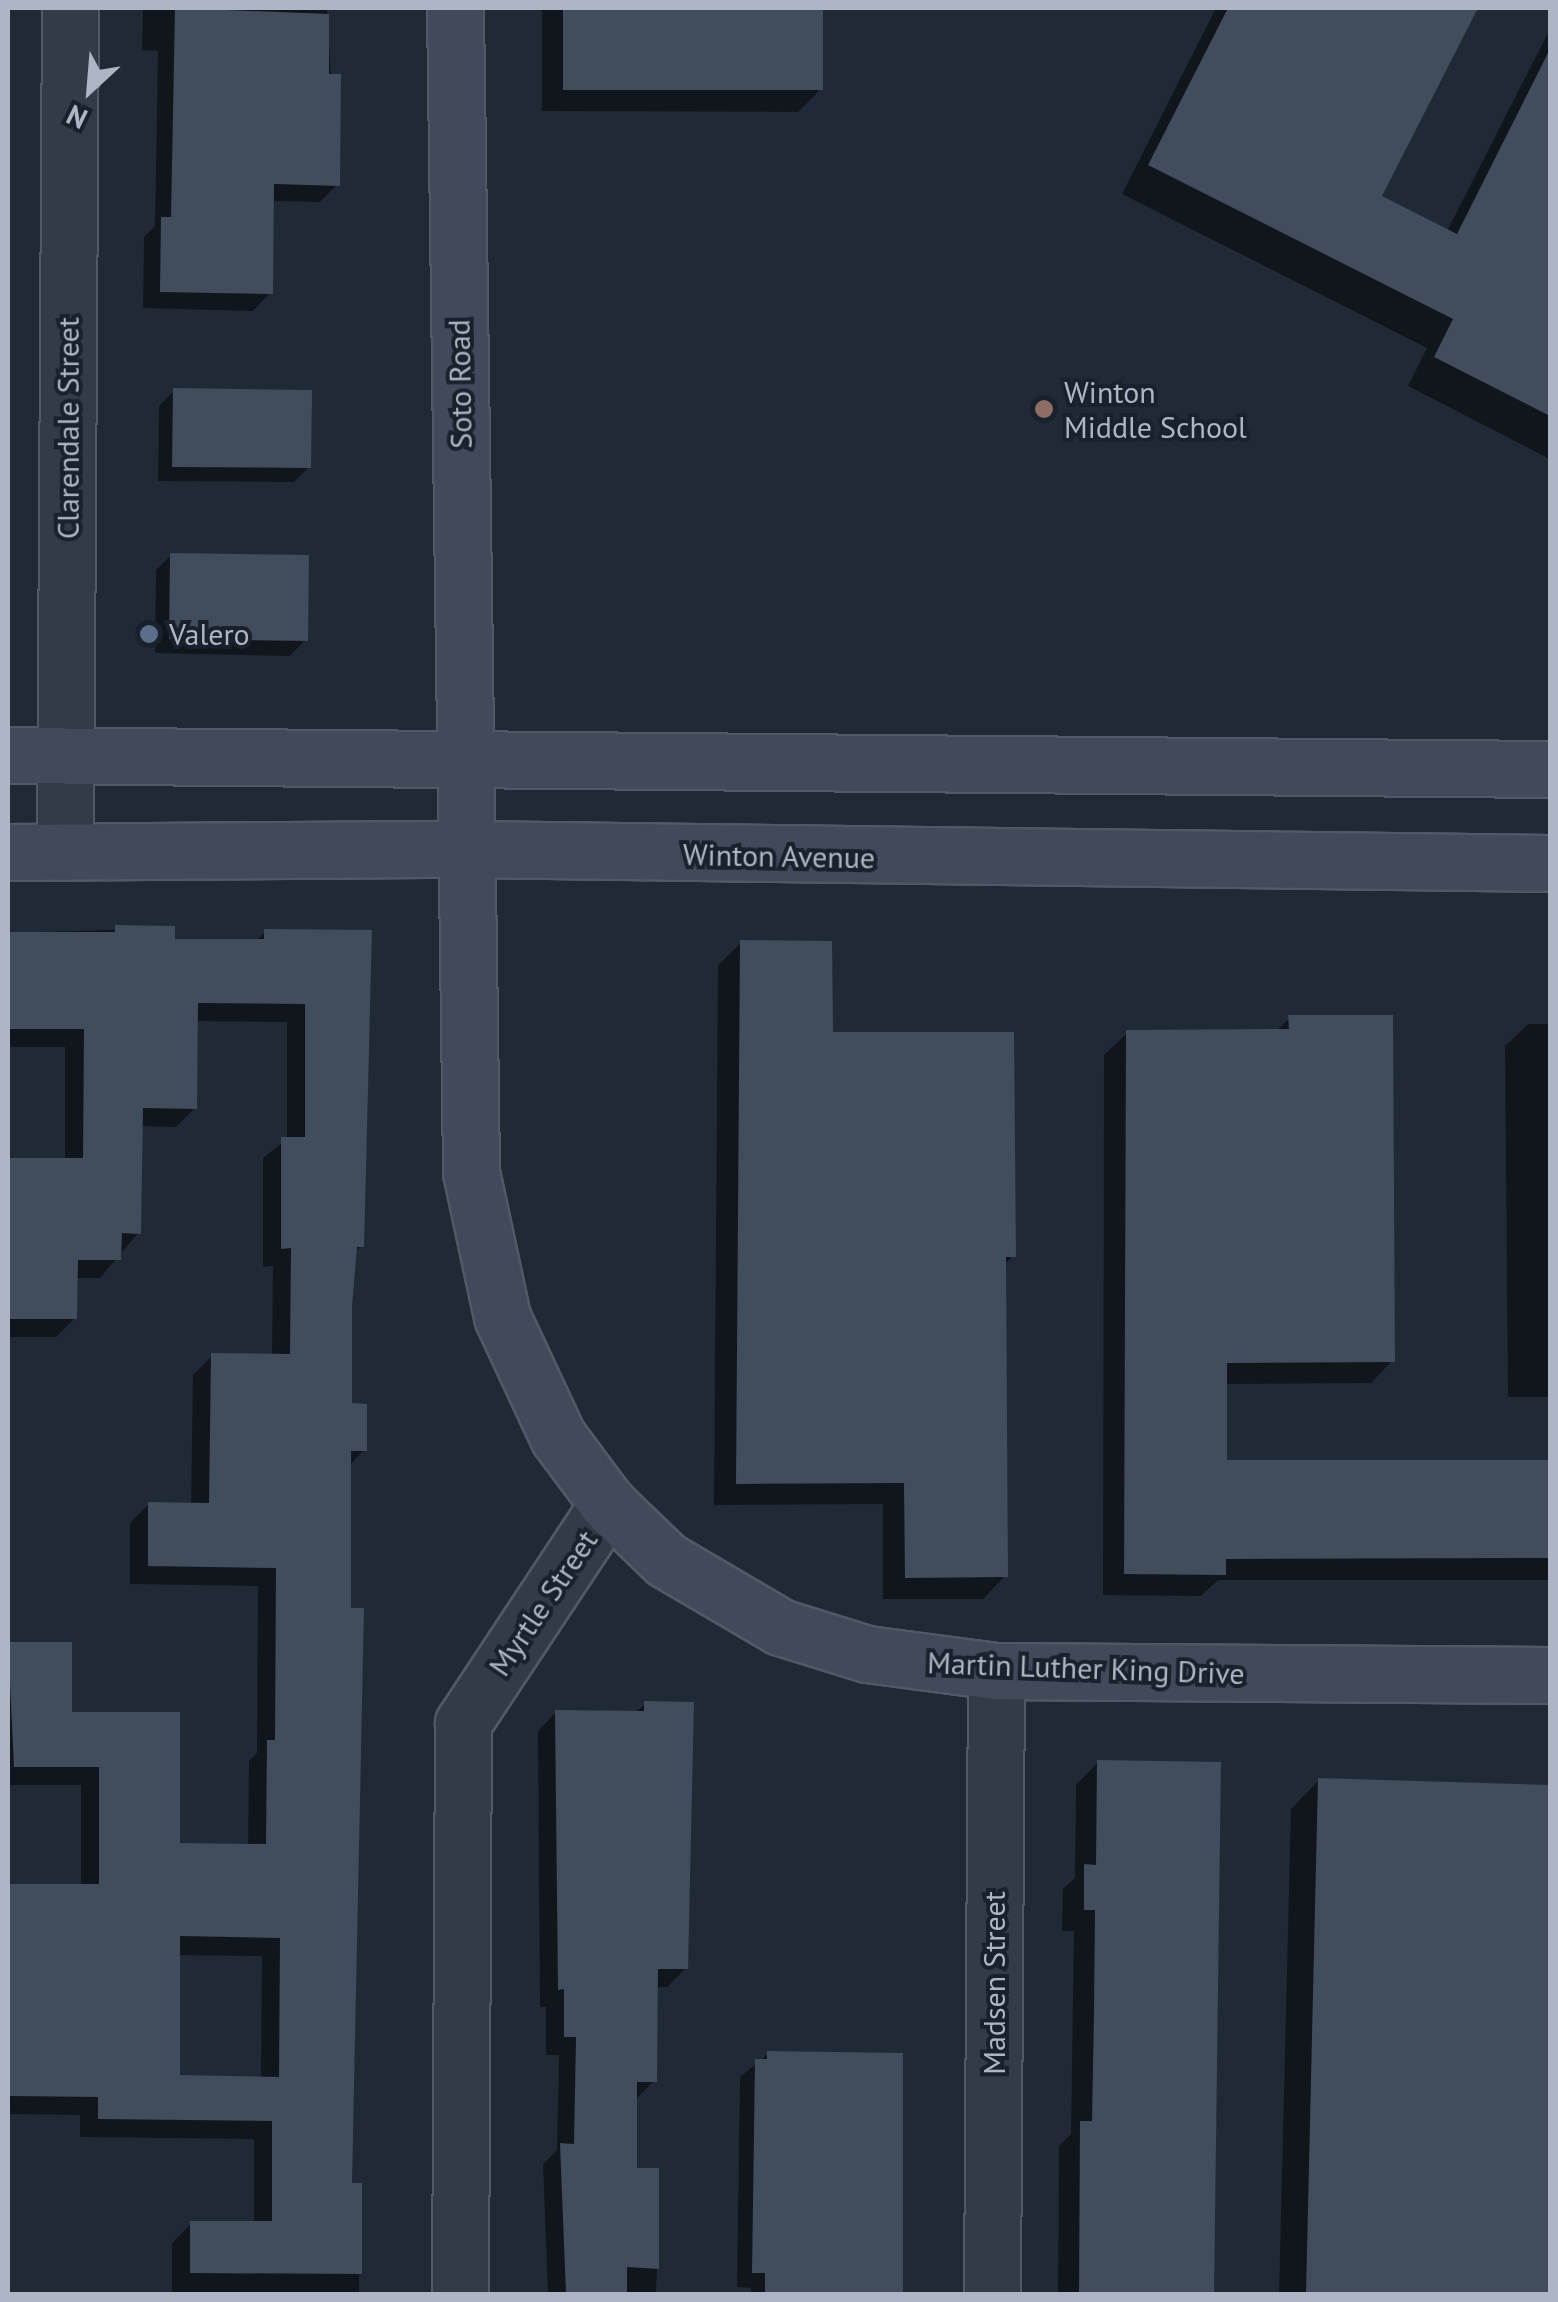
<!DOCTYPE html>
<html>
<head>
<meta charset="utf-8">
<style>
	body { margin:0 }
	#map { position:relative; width:1558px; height:2302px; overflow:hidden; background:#202a37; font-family:"PT Sans",sans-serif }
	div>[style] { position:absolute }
	.shadow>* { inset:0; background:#0007 }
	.building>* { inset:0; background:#414c5c }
	.roads { filter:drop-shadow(2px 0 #515966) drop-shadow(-2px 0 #515966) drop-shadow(0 2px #515966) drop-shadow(0 -2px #515966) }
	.street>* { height:55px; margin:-27.5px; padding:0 27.5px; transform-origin:27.5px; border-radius:27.5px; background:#333b48 }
	.secondary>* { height:55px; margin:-27.5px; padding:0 27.5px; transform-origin:27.5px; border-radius:27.5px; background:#414a5b }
	.dots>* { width:28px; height:28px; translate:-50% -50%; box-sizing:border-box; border:5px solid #19212c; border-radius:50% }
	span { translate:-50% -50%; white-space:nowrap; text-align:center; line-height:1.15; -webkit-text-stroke:8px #19212c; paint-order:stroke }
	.street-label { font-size:30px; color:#aeb6c5 }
	.poi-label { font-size:30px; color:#aeb6c5 }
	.left { translate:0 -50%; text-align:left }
	.frame { position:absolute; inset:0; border:10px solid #aeb6c5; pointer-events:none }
	.north { position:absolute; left:40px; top:40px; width:100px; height:100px; -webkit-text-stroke:8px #19212c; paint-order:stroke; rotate:206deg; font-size:28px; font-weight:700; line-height:40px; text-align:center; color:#aeb6c5 }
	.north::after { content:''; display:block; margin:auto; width:35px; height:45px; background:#aeb6c5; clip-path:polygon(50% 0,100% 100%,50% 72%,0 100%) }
</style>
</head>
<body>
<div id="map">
	<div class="shadow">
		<div style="clip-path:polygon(143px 8px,327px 8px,337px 185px,320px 202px,272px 201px,270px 293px,253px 311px,143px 308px,144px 237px,155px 226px,158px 51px,142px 50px)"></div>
		<div style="clip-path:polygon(542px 8px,820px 8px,821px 89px,798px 112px,542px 111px)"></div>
		<div style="clip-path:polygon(1216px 8px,1409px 8px,1422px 14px,1429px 8px,1451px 8px,1470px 17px,1378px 197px,1447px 231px,1550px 29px,1550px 274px,1543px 288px,1550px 292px,1550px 459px,1408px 386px,1427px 348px,1122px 194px)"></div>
		<div style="clip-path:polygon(174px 391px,309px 467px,294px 482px,158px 481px,159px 406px)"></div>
		<div style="clip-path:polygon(171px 555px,305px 640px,290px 656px,155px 653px,156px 570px)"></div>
		<div style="clip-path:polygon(evenodd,172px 928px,172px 942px,256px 941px,265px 932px,369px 932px,361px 1246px,354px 1253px,350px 1306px,349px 1406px,364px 1450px,348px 1467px,348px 1610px,362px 1611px,355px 2031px,350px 2037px,349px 2186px,360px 2186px,359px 2294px,172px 2294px,172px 2243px,191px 2224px,254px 2224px,254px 2139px,80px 2137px,80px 2115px,8px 2114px,8px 1886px,81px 1886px,81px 1785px,8px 1785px,8px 1644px,70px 1644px,69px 1714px,178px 1845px,248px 1846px,249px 1761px,257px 1753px,258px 1586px,130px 1584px,130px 1523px,149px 1504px,191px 1505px,193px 1375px,212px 1356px,272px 1356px,273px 1266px,263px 1267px,263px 1158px,287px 1139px,287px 1022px,195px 1021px,195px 1108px,176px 1127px,140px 1126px,139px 1232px,100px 1278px,75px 1278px,75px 1318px,56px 1337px,8px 1337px,8px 1161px,65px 1161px,65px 1047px,8px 1047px,8px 933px,172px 928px,178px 1955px,262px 1956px,261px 2079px,177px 2077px,178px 1955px)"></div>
		<div style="clip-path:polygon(741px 943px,830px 1035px,1013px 1256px,1003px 1266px,1005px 1576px,983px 1599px,883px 1599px,883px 1504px,714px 1505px,718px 965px)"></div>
		<div style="clip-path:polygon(1290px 1018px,1393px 1360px,1371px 1383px,1225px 1384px,1224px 1463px,1550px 1461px,1550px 1580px,1218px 1580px,1201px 1596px,1103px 1595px,1104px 1055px,1127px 1033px,1275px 1032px)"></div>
		<div style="clip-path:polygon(1528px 1024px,1550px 1024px,1550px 1397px,1508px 1397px,1505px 1046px)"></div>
		<div style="clip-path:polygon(645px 1704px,686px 1968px,667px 1987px,655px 1987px,654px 2081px,635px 2100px,634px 2170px,657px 2269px,656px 2294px,548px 2294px,543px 2164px,557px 2150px,559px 2055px,546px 2055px,546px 2007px,540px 2007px,538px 1731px,556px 1712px,635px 1713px)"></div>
		<div style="clip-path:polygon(1098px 1762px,1219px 1765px,1211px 2294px,1058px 2294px,1059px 2146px,1071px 2134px,1074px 1931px,1062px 1931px,1063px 1889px,1075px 1878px,1076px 1785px)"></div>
		<div style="clip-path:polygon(1319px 1780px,1550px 1788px,1550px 2294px,1279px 2294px,1291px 1809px)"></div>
		<div style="clip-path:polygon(768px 2054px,901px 2056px,901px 2294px,751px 2294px,751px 2288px,737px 2287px,740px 2077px)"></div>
	</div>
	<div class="building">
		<div style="clip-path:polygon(175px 8px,329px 14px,329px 74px,341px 74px,340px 186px,274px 184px,273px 294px,160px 292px,161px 217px,171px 217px)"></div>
		<div style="clip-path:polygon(563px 8px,823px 8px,823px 90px,563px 90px)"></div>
		<div style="clip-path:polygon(1228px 8px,1478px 8px,1382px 196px,1457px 234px,1550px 49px,1550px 416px,1434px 357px,1453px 319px,1148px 165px)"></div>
		<div style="clip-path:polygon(173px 388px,312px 390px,311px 468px,172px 467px)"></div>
		<div style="clip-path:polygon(170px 553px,309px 555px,308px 641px,169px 639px)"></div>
		<div style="clip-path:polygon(evenodd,115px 925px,175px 926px,175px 939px,264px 939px,264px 929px,372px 930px,364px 1247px,357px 1247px,352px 1306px,352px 1403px,367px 1404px,367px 1451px,351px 1451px,351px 1608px,364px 1608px,352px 2183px,362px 2183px,362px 2274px,190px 2273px,190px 2221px,272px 2221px,272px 2121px,98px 2119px,98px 2097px,8px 2096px,8px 1884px,99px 1884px,99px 1767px,14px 1767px,8px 1642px,72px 1642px,72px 1712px,180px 1712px,180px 1843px,266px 1844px,267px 1740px,275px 1740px,276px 1568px,148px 1566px,148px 1502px,209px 1503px,211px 1353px,290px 1354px,291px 1248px,281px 1249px,281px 1137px,305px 1137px,305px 1004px,198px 1003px,197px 1109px,143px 1108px,141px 1234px,122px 1233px,121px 1260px,78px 1260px,77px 1319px,8px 1319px,8px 1158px,83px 1158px,84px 1029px,8px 1029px,8px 932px,115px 932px,115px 925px,180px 1936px,280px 1938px,279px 2077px,180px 2075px,180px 1936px)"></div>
		<div style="clip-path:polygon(740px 940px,832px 941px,833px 1032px,1014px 1032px,1016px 1257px,1006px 1257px,1008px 1577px,905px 1578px,904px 1483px,736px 1484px)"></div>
		<div style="clip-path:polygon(1288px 1015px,1393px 1015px,1395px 1362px,1227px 1363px,1227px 1460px,1550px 1460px,1550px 1558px,1226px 1559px,1226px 1575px,1124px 1574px,1126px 1030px,1289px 1029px)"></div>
		<div style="clip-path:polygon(644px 1701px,694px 1702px,688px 1969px,658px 1969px,657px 2082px,637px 2082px,637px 2168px,659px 2168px,659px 2269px,627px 2267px,627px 2294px,566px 2294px,560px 2143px,574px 2144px,576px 2037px,564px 2037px,564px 1989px,558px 1990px,555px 1710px,644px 1711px)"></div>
		<div style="clip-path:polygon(1097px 1760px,1221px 1762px,1214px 2294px,1079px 2294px,1080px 2121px,1092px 2121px,1094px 2011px,1095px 1910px,1084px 1910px,1084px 1864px,1096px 1865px)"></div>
		<div style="clip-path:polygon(1318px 1778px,1550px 1785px,1550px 2294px,1306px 2294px)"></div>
		<div style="clip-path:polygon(767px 2051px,903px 2053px,903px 2294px,765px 2294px,765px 2273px,752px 2273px,755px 2059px,767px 2059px)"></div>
	</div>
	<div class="roads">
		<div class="street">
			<div style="left:65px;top:847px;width:839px;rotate:-89.66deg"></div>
			<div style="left:460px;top:2294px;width:571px;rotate:-89.7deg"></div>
			<div style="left:463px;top:1723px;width:263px;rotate:-56.5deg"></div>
			<div style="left:992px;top:2294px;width:623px;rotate:-89.63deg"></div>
		</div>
		<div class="secondary">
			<div style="left:455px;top:8px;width:1164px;rotate:89.21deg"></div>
			<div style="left:471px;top:1172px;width:148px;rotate:77.9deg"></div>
			<div style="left:502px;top:1317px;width:132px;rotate:65deg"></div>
			<div style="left:558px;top:1437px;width:84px;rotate:53.3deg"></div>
			<div style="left:608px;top:1504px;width:81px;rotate:44deg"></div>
			<div style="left:666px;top:1560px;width:132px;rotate:30.4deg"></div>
			<div style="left:780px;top:1627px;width:91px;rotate:17.2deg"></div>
			<div style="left:867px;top:1654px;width:130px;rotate:7.5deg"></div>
			<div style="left:996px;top:1671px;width:554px;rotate:0.41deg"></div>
			<div style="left:8px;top:755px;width:1542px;rotate:0.52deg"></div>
			<div style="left:8px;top:852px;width:454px;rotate:-0.4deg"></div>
			<div style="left:462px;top:849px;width:1088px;rotate:0.74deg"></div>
		</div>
	</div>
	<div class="dots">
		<div style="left:1044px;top:409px;background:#8d6e63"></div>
		<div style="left:149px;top:634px;background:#5c6f8a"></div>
	</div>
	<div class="street-label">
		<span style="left:460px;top:384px;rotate:-91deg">Soto Road</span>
		<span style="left:68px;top:428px;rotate:-90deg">Clarendale Street</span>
		<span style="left:779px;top:856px;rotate:1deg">Winton Avenue</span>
		<span style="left:543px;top:1603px;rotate:-56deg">Myrtle Street</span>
		<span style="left:1086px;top:1668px;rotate:2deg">Martin Luther King Drive</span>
		<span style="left:994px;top:1983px;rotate:-90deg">Madsen Street</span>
	</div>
	<div class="poi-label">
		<span class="left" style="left:1064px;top:409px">Winton<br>Middle School</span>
		<span class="left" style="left:169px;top:634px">Valero</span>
	</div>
	<div class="frame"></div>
	<div class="north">N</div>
</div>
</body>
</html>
